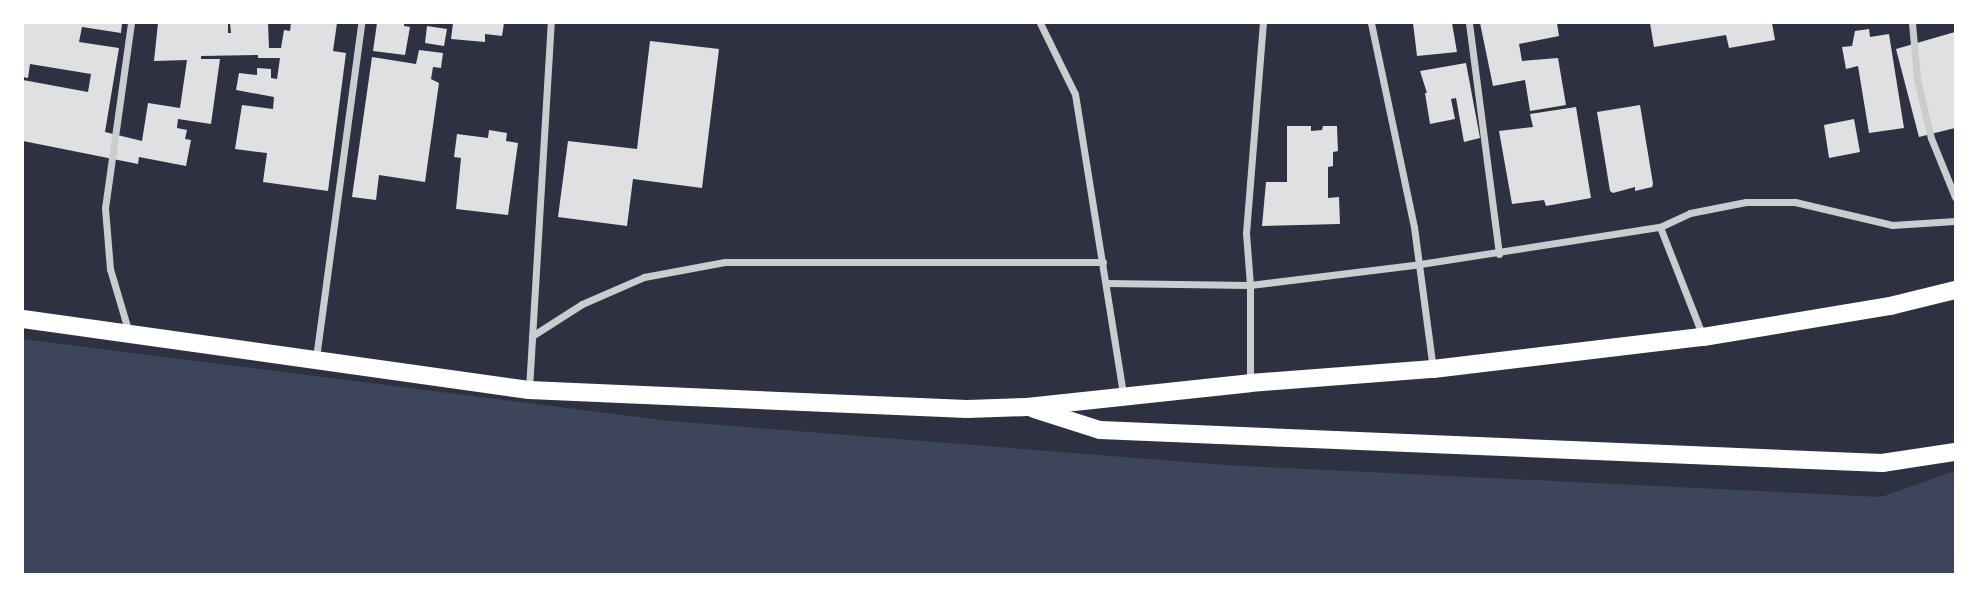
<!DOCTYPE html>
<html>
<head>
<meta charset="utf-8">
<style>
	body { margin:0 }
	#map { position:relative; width:1978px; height:597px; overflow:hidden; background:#2d3142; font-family:Merriweather,serif }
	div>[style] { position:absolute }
	.green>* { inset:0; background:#3c4559 }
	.building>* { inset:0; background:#e0e0e3 }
	.minor>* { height:7px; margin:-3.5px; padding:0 3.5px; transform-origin:3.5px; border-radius:3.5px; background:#caccd0 }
	.primary>* { height:18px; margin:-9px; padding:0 9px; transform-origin:9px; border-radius:9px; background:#fff }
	span { translate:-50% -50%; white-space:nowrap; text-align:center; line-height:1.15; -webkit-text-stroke:7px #fff; paint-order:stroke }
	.frame { position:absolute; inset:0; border:24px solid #fff; pointer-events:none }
</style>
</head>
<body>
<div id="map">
	<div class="green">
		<div style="clip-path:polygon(23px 339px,670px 421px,1226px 465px,1881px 497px,1955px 471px,1955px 574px,23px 574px)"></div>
	</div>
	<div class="building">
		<div style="clip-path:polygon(23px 23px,122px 23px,121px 33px,82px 27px,79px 42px,119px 48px,105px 132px,142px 141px,148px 103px,180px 108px,187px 60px,154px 61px,158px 23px,228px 23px,228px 33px,231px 33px,230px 23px,268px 23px,269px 48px,281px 48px,284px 30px,290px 31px,291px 23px,337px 23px,333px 51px,346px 53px,328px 191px,263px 182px,267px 153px,235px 149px,242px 105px,273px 109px,274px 97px,236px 90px,239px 73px,257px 75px,257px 68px,271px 69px,271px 78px,277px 79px,280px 58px,258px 58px,258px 55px,201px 56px,201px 59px,220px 59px,211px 124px,178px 119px,177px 128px,187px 130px,185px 139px,191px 140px,186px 166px,139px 157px,138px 164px,23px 141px,23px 80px,88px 92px,91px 74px,30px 64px,28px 78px,23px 77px)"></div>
		<div style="clip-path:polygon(377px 23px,404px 23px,404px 26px,410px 27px,405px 55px,373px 51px)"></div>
		<div style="clip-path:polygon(453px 23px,504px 23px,502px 36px,485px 34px,485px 42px,451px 39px)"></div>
		<div style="clip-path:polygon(1413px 23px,1452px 23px,1457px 52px,1417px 56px)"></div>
		<div style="clip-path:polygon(1480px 23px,1557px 23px,1559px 36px,1519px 44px,1522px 61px,1558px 58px,1566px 105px,1530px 111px,1525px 80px,1493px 86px)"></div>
		<div style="clip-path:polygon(1650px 23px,1772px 23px,1775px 40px,1729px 48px,1726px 35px,1654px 47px)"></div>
		<div style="clip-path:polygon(427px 26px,447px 29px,444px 46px,425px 43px)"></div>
		<div style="clip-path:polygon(1869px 29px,1870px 37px,1889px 34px,1904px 128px,1869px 133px,1858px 66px,1846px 69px,1842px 47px,1852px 46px,1855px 31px)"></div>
		<div style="clip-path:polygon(1955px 32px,1955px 128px,1919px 137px,1896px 49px)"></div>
		<div style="clip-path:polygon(650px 41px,719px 49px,702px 188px,633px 179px,627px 226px,558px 217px,568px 141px,637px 149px)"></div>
		<div style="clip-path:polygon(419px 50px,443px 53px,441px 68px,433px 67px,431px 79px,439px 83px,425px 182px,379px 175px,376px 200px,352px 197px,372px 57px,416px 64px)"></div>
		<div style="clip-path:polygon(1466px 63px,1480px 138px,1464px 142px,1456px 98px,1451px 99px,1455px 119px,1430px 124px,1425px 93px,1427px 93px,1420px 71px)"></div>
		<div style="clip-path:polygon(1640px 105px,1653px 184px,1652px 187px,1635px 191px,1635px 187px,1613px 193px,1610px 191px,1597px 112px)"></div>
		<div style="clip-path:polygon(1576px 107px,1591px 198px,1546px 206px,1544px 200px,1512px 204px,1499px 131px,1533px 127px,1530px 114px)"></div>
		<div style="clip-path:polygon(1854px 119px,1860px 152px,1829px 158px,1824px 125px)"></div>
		<div style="clip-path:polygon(1287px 126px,1311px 126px,1311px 131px,1322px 130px,1323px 126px,1337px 126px,1338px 151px,1333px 152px,1333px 166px,1328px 167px,1328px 198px,1339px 197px,1340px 224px,1262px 226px,1266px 182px,1287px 182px)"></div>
		<div style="clip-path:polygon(489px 130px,507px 133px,506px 141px,518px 143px,508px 215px,456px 209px,461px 158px,454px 157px,457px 134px,488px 138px)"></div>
	</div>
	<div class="minor">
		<div style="left:1040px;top:23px;width:79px;rotate:63.8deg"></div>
		<div style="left:1075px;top:94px;width:305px;rotate:80.9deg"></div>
		<div style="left:1371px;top:23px;width:208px;rotate:78.1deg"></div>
		<div style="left:1414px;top:227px;width:143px;rotate:82.4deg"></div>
		<div style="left:1469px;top:23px;width:233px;rotate:82.6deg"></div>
		<div style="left:1912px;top:23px;width:56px;rotate:84.9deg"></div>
		<div style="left:1917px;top:79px;width:61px;rotate:76.7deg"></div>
		<div style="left:1931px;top:138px;width:64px;rotate:67.9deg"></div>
		<div style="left:1660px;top:227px;width:118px;rotate:68.6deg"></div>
		<div style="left:1106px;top:283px;width:144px;rotate:0.8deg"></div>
		<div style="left:1250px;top:285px;width:171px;rotate:-7deg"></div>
		<div style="left:1420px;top:264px;width:243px;rotate:-8.8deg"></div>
		<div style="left:1660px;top:227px;width:33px;rotate:-25deg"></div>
		<div style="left:1690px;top:213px;width:57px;rotate:-11.1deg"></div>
		<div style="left:1746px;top:202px;width:49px"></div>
		<div style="left:1795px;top:202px;width:100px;rotate:13.3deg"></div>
		<div style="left:1892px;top:225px;width:63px;rotate:-3.6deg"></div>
		<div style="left:129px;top:333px;width:67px;rotate:-106.5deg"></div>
		<div style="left:110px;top:269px;width:61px;rotate:-94.7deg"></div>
		<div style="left:105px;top:208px;width:187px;rotate:-82deg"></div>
		<div style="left:532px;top:336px;width:59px;rotate:-32.6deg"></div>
		<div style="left:582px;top:304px;width:68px;rotate:-23.5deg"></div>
		<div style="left:644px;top:277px;width:82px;rotate:-10.5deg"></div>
		<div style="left:725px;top:262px;width:378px"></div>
		<div style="left:316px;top:358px;width:338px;rotate:-82.3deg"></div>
		<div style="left:1250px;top:382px;width:97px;rotate:-90deg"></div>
		<div style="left:1250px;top:285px;width:52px;rotate:-94.4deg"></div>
		<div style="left:1246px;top:233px;width:211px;rotate:-85.4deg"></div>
		<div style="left:529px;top:389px;width:367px;rotate:-86.6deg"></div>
	</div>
	<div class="primary">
		<div style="left:23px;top:319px;width:511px;rotate:7.99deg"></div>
		<div style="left:529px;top:390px;width:438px;rotate:2.5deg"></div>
		<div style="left:967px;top:409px;width:60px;rotate:-1.9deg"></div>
		<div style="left:1027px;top:407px;width:224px;rotate:-6.1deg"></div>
		<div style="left:1250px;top:383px;width:184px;rotate:-4.4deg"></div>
		<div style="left:1433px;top:369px;width:272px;rotate:-6.8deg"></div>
		<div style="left:1703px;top:337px;width:190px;rotate:-9.4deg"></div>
		<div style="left:1890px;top:306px;width:67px;rotate:-13.8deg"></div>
		<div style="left:1034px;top:409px;width:69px;rotate:17.7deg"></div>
		<div style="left:1100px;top:430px;width:783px;rotate:2.42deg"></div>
		<div style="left:1882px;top:463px;width:74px;rotate:-8.6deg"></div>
	</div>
	<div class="frame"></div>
</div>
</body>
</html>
